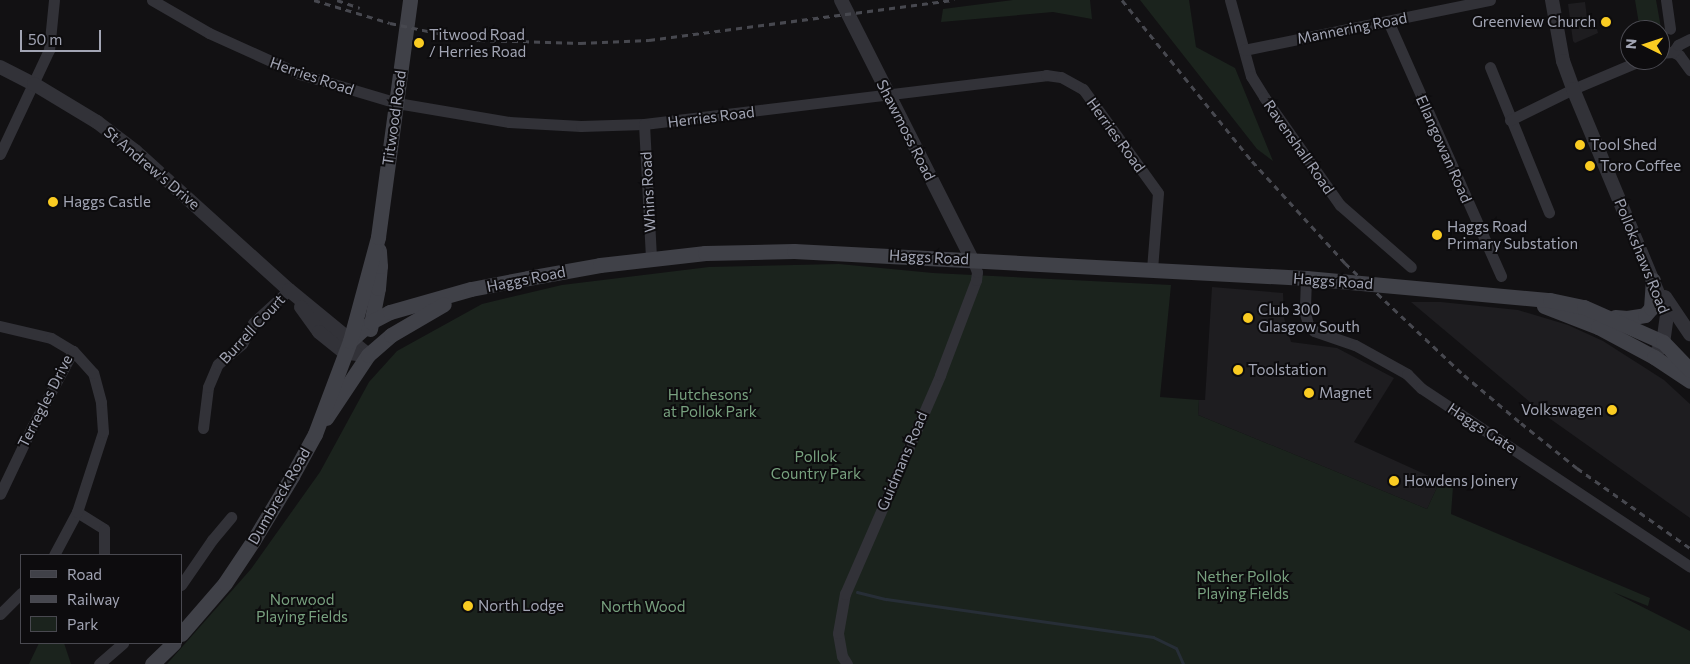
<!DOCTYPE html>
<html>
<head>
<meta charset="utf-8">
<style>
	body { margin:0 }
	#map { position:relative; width:1690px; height:664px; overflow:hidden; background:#121113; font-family:Commissioner,sans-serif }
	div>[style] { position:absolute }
	.built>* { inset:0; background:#1e1d20 }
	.green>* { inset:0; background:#1b231d }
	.stream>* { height:3px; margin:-1.5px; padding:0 1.5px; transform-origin:1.5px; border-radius:1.5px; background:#272e37 }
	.minor>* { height:11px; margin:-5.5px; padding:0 5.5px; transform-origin:5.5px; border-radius:5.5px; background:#323238 }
	.tertiary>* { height:14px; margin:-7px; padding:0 7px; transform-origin:7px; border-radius:7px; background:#323238 }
	.secondary>* { height:15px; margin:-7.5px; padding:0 7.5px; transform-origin:7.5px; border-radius:7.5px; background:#404148 }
	.rail>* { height:3px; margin-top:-1.5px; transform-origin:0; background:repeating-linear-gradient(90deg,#47484f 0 6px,transparent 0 11px) }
	.dots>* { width:14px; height:14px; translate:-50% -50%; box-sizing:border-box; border:2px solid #0d0c0e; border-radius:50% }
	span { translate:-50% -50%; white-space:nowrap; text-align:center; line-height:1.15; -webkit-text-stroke:4px #0d0c0e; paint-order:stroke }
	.poi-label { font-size:15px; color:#a2a5b4 }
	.right { translate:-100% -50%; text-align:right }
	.left { translate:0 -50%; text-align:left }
	.street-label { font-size:15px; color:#a2a5b4 }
	.park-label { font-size:15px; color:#78a17f }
	.legend { position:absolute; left:20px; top:554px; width:162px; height:90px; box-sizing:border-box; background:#0d0c0e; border:1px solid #494950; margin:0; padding:6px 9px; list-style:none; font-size:15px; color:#a2a5b4 }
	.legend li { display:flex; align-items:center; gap:10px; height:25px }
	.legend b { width:25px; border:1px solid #494950 }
	.north { position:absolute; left:1620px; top:20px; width:50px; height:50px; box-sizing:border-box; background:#0d0c0e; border:1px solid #494950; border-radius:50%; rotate:274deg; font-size:14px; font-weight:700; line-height:20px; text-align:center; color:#a2a5b4 }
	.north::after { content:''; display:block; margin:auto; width:18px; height:22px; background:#facc22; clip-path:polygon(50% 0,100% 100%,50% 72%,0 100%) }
	.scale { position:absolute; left:20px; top:30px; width:81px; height:22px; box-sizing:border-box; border:2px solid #a2a5b4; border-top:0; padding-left:6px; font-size:15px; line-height:18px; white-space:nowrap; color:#a2a5b4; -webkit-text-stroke:4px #0d0c0e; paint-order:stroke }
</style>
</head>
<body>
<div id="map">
	<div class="built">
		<div style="clip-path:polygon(1585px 2px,1588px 25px,1596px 25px,1598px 33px,1575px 43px,1573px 41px,1568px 4px)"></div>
		<div style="clip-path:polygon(1212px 287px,1283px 293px,1284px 318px,1291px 342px,1337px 348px,1394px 378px,1354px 442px,1440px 481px,1427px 509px,1198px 415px,1199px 400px,1205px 400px)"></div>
		<div style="clip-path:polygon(1411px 302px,1441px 302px,1518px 310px,1568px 325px,1603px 341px,1664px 380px,1690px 404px,1690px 518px,1549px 418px)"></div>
	</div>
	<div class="green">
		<div style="clip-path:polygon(1013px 0,1090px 0,1092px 19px,1053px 12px,941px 22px,943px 9px)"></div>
		<div style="clip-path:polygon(1140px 0,1189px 0,1196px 47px,1235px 68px,1273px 161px,1257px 149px)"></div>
		<div style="clip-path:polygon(1635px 0,1656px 0,1663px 39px,1660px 40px,1660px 30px,1640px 30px)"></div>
		<div style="clip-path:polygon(839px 264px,933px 273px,1171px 285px,1160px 397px,1199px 400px,1198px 415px,1427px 509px,1440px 481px,1453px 487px,1451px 514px,1650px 598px,1648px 606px,1613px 592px,1690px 631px,1690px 664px,167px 664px,251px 569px,320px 472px,369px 382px,397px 351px,482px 304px,562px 285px,709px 267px)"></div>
		<div style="clip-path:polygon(39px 643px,64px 643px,71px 664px,29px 664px)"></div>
	</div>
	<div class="stream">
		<div style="left:857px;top:592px;width:30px;rotate:14deg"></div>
		<div style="left:886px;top:599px;width:270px;rotate:8.1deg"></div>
		<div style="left:1153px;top:637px;width:25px;rotate:26deg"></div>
		<div style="left:1176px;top:648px;width:17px;rotate:66deg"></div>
	</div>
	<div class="minor">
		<div style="left:152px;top:0;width:66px;rotate:30.1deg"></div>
		<div style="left:209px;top:33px;width:100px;rotate:24.3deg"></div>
		<div style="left:300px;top:74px;width:101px;rotate:16.6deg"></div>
		<div style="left:397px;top:103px;width:114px;rotate:9.6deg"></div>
		<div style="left:509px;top:122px;width:72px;rotate:3.2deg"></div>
		<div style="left:581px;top:126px;width:63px;rotate:-1.8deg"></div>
		<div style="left:644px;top:124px;width:405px;rotate:-6.9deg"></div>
		<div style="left:1046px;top:75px;width:15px;rotate:8deg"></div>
		<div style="left:1061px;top:77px;width:25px;rotate:29deg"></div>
		<div style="left:1083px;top:89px;width:128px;rotate:54.2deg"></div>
		<div style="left:1158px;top:193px;width:77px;rotate:94.5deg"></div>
		<div style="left:1230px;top:0;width:79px;rotate:74.6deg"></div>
		<div style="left:1251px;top:76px;width:25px;rotate:58deg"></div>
		<div style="left:1264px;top:97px;width:132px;rotate:54.9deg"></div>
		<div style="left:1340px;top:205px;width:94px;rotate:41.1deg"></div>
		<div style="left:1666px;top:0;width:29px;rotate:82deg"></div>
		<div style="left:1388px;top:21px;width:279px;rotate:66.1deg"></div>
		<div style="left:1244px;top:50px;width:251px;rotate:-11.5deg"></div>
		<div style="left:1673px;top:52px;width:7px;rotate:27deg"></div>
		<div style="left:1679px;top:55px;width:19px;rotate:54deg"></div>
		<div style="left:1660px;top:53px;width:13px;rotate:-4deg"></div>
		<div style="left:1673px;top:52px;width:9px;rotate:-54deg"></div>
		<div style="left:1678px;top:45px;width:13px;rotate:-27deg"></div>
		<div style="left:1490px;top:67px;width:157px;rotate:67.9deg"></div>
		<div style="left:1510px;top:120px;width:70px;rotate:-26.2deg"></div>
		<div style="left:1573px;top:89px;width:75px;rotate:-22.8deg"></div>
		<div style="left:644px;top:124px;width:135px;rotate:87deg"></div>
		<div style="left:0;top:154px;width:115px;rotate:-64.8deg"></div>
		<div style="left:49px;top:50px;width:50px;rotate:-84.3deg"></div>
		<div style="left:1306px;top:278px;width:35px;rotate:92deg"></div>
		<div style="left:1305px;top:313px;width:11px;rotate:75deg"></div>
		<div style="left:1308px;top:324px;width:9px;rotate:49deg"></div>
		<div style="left:1314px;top:331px;width:43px;rotate:18.9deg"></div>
		<div style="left:1355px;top:345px;width:60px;rotate:29.1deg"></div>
		<div style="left:1407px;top:374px;width:20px;rotate:45deg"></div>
		<div style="left:1421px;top:388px;width:323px;rotate:33.6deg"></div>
		<div style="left:0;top:326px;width:52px;rotate:13.2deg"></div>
		<div style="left:51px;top:338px;width:26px;rotate:31deg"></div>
		<div style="left:73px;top:351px;width:86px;rotate:118.3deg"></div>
		<div style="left:32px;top:427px;width:74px;rotate:115.5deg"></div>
		<div style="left:203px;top:428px;width:41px;rotate:-83deg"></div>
		<div style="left:208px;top:387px;width:25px;rotate:-67deg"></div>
		<div style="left:218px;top:364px;width:31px;rotate:-40deg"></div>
		<div style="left:242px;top:344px;width:24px;rotate:-62deg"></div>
		<div style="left:253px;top:323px;width:49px;rotate:-42.5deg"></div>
		<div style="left:77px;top:512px;width:32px;rotate:32deg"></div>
		<div style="left:104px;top:529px;width:26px;rotate:90deg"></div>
		<div style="left:54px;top:555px;width:49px;rotate:-61.9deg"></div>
		<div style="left:77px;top:512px;width:84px;rotate:-72deg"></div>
		<div style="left:103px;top:432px;width:30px;rotate:-94deg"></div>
		<div style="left:101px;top:402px;width:30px;rotate:-105deg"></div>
		<div style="left:93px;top:373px;width:30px;rotate:-132deg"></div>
		<div style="left:181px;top:585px;width:55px;rotate:-55.4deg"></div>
		<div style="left:212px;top:540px;width:30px;rotate:-50deg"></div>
		<div style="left:0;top:614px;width:30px;rotate:-45deg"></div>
		<div style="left:99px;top:664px;width:32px;rotate:-41deg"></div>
		<div style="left:847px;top:664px;width:9px;rotate:-122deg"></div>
		<div style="left:842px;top:656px;width:23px;rotate:-100deg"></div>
		<div style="left:838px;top:633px;width:40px;rotate:-80deg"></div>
		<div style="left:845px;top:594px;width:239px;rotate:-66.5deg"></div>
		<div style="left:940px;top:375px;width:102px;rotate:-69.2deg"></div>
		<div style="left:976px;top:280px;width:8px;rotate:-83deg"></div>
		<div style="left:977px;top:272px;width:14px;rotate:-111deg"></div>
	</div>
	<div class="tertiary">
		<div style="left:841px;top:0;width:290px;rotate:63.2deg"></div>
		<div style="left:1552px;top:0;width:62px;rotate:79.8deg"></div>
		<div style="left:1563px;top:61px;width:30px;rotate:70deg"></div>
		<div style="left:1573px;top:89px;width:245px;rotate:67.4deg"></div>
		<div style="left:1667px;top:315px;width:27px;rotate:98deg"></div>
		<div style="left:1663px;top:342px;width:17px;rotate:121deg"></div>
		<div style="left:0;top:67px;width:38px;rotate:27deg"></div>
		<div style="left:34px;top:84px;width:74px;rotate:31.1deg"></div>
		<div style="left:97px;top:122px;width:48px;rotate:37.3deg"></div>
		<div style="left:135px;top:151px;width:207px;rotate:42.1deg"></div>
		<div style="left:289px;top:290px;width:102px;rotate:39.4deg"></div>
		<div style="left:1665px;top:297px;width:45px;rotate:56deg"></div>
		<div style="left:301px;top:307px;width:31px;rotate:54deg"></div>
		<div style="left:319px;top:332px;width:32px;rotate:39deg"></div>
		<div style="left:344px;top:352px;width:13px;rotate:9deg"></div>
	</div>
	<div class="secondary">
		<div style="left:1544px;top:306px;width:58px;rotate:21.3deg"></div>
		<div style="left:1598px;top:327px;width:64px;rotate:28.2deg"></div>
		<div style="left:1654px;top:357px;width:43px;rotate:33.7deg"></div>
		<div style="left:1615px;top:317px;width:12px;rotate:5deg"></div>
		<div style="left:1627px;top:318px;width:18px;rotate:-9deg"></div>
		<div style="left:1645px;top:315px;width:9px;rotate:-49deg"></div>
		<div style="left:1651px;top:308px;width:28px;rotate:-86deg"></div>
		<div style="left:370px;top:329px;width:42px;rotate:-79deg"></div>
		<div style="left:378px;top:288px;width:22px;rotate:-85deg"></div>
		<div style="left:380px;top:266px;width:16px;rotate:-94deg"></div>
		<div style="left:350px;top:341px;width:28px;rotate:-42deg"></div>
		<div style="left:371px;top:322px;width:21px;rotate:-28deg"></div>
		<div style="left:390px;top:312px;width:84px;rotate:-15.9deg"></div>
		<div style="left:471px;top:289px;width:58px;rotate:-10.9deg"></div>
		<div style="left:528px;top:278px;width:73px;rotate:-10.2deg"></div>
		<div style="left:600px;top:265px;width:106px;rotate:-6.5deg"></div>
		<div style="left:705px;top:253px;width:89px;rotate:-1.3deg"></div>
		<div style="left:794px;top:251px;width:513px;rotate:3.02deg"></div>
		<div style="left:1306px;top:278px;width:245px;rotate:5.2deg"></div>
		<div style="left:1550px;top:300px;width:35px;rotate:12deg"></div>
		<div style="left:1584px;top:307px;width:86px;rotate:23.9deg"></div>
		<div style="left:1663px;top:342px;width:39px;rotate:46deg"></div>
		<div style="left:326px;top:418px;width:76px;rotate:-56.3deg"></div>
		<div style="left:368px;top:355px;width:30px;rotate:-41deg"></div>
		<div style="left:391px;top:335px;width:61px;rotate:-30.3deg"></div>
		<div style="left:181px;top:634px;width:67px;rotate:-49.2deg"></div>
		<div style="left:225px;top:583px;width:50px;rotate:-56.3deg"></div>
		<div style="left:253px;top:541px;width:76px;rotate:-59deg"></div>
		<div style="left:292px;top:476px;width:48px;rotate:-61.3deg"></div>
		<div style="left:315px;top:434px;width:99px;rotate:-69.4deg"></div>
		<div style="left:350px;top:341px;width:108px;rotate:-74.9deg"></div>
		<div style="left:378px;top:237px;width:239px;rotate:-82.3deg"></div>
		<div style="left:152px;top:664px;width:30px;rotate:-44deg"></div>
	</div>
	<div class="rail">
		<div style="left:314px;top:0;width:79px;rotate:16.8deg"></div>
		<div style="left:390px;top:23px;width:62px;rotate:12deg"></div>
		<div style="left:451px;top:36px;width:28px;rotate:8deg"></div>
		<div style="left:479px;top:40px;width:101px;rotate:1.7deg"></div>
		<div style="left:580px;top:43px;width:69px;rotate:-2.5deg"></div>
		<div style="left:649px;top:40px;width:308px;rotate:-7.5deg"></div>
		<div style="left:337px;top:0;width:24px;rotate:19deg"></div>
		<div style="left:1122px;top:0;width:207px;rotate:51.1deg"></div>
		<div style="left:1252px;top:161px;width:138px;rotate:47.6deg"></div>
		<div style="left:1345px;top:263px;width:163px;rotate:43.3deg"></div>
		<div style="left:1464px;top:375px;width:75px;rotate:40.1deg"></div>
		<div style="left:1521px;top:423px;width:72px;rotate:38.8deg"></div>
		<div style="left:1577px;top:468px;width:138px;rotate:35.3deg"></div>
	</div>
	<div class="dots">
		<div style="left:1606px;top:22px;background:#facc22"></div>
		<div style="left:419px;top:43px;background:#facc22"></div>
		<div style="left:1580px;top:145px;background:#facc22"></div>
		<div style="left:1590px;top:166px;background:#facc22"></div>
		<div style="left:53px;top:202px;background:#facc22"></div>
		<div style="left:1437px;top:235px;background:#facc22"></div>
		<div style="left:1248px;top:318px;background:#facc22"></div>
		<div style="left:1238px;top:370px;background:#facc22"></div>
		<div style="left:1309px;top:393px;background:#facc22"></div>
		<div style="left:1612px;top:410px;background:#facc22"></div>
		<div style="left:1394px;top:481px;background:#facc22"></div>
		<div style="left:468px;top:606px;background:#facc22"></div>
	</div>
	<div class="poi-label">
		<span class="right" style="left:1596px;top:22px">Greenview Church</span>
		<span class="left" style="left:429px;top:43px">Titwood Road<br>/ Herries Road</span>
		<span class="left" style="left:1590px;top:145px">Tool Shed</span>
		<span class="left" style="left:1600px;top:166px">Toro Coffee</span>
		<span class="left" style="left:63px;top:202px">Haggs Castle</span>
		<span class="left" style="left:1447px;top:235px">Haggs Road<br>Primary Substation</span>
		<span class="left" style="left:1258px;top:318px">Club 300<br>Glasgow South</span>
		<span class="left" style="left:1248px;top:370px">Toolstation</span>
		<span class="left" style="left:1319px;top:393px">Magnet</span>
		<span class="right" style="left:1602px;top:410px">Volkswagen</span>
		<span class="left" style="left:1404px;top:481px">Howdens Joinery</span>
		<span class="left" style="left:478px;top:606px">North Lodge</span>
	</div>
	<div class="street-label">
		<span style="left:1352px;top:28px;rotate:-11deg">Mannering Road</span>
		<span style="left:312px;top:76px;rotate:19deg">Herries Road</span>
		<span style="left:711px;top:117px;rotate:-7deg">Herries Road</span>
		<span style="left:394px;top:118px;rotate:-82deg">Titwood Road</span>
		<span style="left:906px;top:130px;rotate:63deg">Shawmoss Road</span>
		<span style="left:1116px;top:135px;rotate:54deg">Herries Road</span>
		<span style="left:1299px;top:147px;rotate:55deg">Ravenshall Road</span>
		<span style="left:1444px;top:149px;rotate:66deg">Ellangowan Road</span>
		<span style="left:152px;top:168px;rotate:40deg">St Andrew's Drive</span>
		<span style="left:648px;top:192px;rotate:-93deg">Whins Road</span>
		<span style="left:1642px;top:256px;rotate:68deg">Pollokshaws Road</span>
		<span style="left:929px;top:257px;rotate:3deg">Haggs Road</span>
		<span style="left:526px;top:279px;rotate:-11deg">Haggs Road</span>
		<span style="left:1333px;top:281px;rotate:4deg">Haggs Road</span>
		<span style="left:252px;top:329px;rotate:-47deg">Burrell Court</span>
		<span style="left:45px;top:401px;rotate:-63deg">Terregles Drive</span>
		<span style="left:1482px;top:428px;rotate:33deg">Haggs Gate</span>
		<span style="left:902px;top:461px;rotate:-67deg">Guidmans Road</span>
		<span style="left:279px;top:496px;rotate:-60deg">Dumbreck Road</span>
	</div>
	<div class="park-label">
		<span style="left:710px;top:403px">Hutchesons’<br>at Pollok Park</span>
		<span style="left:816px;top:465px">Pollok<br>Country Park</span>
		<span style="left:1243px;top:585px">Nether Pollok<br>Playing Fields</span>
		<span style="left:302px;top:608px">Norwood<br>Playing Fields</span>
		<span style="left:643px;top:607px">North Wood</span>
	</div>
	<ul class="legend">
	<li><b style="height:6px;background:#404148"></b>Road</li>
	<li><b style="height:6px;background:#47484f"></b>Railway</li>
	<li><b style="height:14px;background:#1b231d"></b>Park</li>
	</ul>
	<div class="north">N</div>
	<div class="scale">50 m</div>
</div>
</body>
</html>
